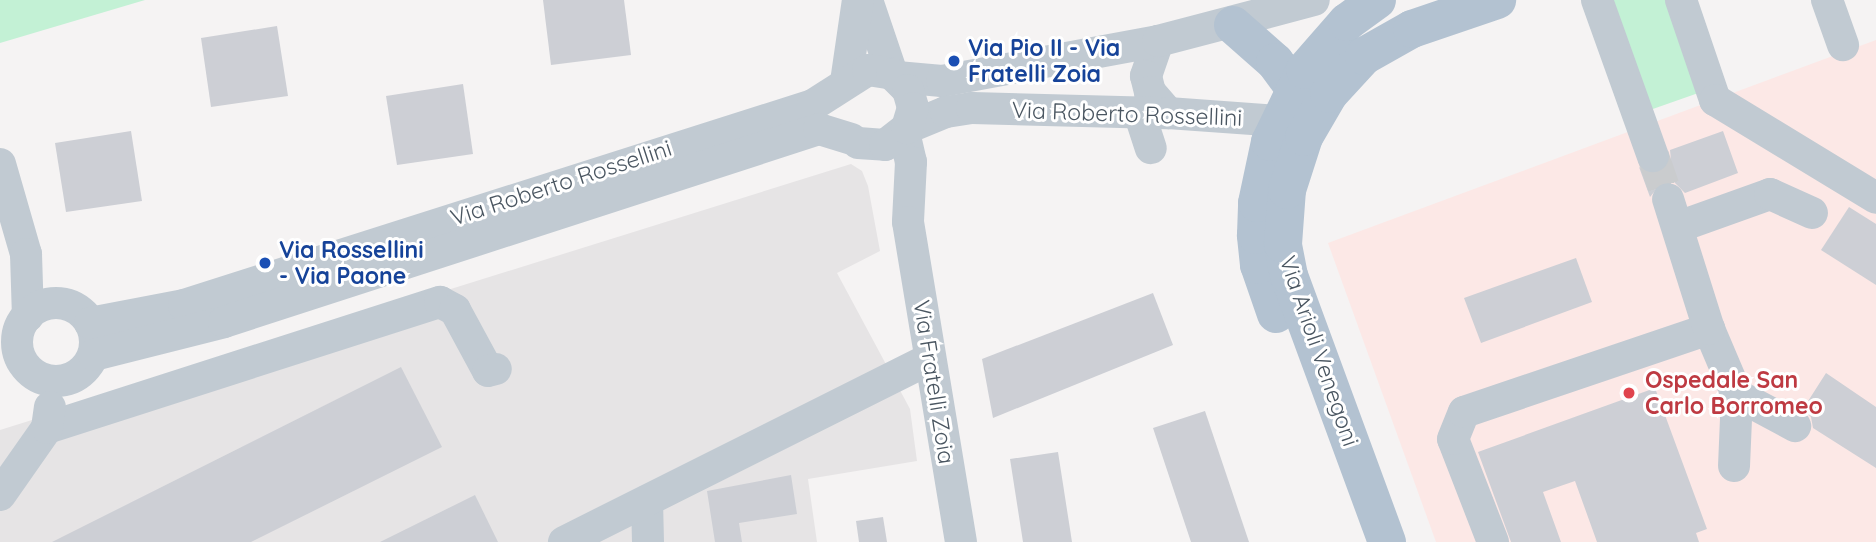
<!DOCTYPE html>
<html>
<head>
<meta charset="utf-8">
<style>
	body { margin:0 }
	#map { position:relative; width:1876px; height:542px; overflow:hidden; background:#f5f3f3; font-family:Quicksand,sans-serif }
	div>[style] { position:absolute }
	.education>* { inset:0; background:#e6e4e5 }
	.medical>* { inset:0; background:#fce8e6 }
	.green>* { inset:0; background:#c3f1d5 }
	.building>* { inset:0; background:#cdcfd5 }
	.minor-tunnel>* { height:32px; margin-top:-16px; transform-origin:0; background:repeating-linear-gradient(90deg,#caccce 0 32px,transparent 0 48px) }
	.minor>* { height:32px; margin:-16px; padding:0 16px; transform-origin:16px; border-radius:16px; background:#c1cad2 }
	.minor>.ring { margin:-16px; padding:0; box-sizing:content-box; background:none; border:32px solid #c1cad2; border-radius:50% }
	.major>* { height:38px; margin:-19px; padding:0 19px; transform-origin:19px; border-radius:19px; background:#b3c2d1 }
	.dots>* { width:19px; height:19px; translate:-50% -50%; box-sizing:border-box; border:4px solid #fff; border-radius:50% }
	span { translate:-50% -50%; white-space:nowrap; text-align:center; line-height:1.15; -webkit-text-stroke:6px #fff; paint-order:stroke }
	.transit-label { font-size:23px; color:#164399; font-weight:700 }
	.left { translate:0 -50%; text-align:left }
	.street-label { font-size:23px; color:#4a5661 }
	.health-label { font-size:23px; color:#be3a42; font-weight:700 }
</style>
</head>
<body>
<div id="map">
	<div class="education">
		<div style="clip-path:polygon(851px 164px,862px 171px,868px 186px,880px 251px,837px 273px,910px 409px,917px 461px,808px 479px,817px 542px,0 542px,0 430px)"></div>
	</div>
	<div class="medical">
		<div style="clip-path:polygon(1876px 40px,1876px 542px,1436px 542px,1328px 243px)"></div>
	</div>
	<div class="green">
		<div style="clip-path:polygon(0 0,145px 0,0 43px)"></div>
		<div style="clip-path:polygon(1609px 0,1671px 0,1704px 91px,1650px 110px)"></div>
	</div>
	<div class="building">
		<div style="clip-path:polygon(543px 0,624px 0,631px 55px,551px 65px)"></div>
		<div style="clip-path:polygon(277px 26px,288px 96px,211px 107px,201px 38px)"></div>
		<div style="clip-path:polygon(463px 84px,473px 154px,397px 165px,386px 96px)"></div>
		<div style="clip-path:polygon(131px 131px,142px 201px,66px 212px,55px 143px)"></div>
		<div style="clip-path:polygon(1723px 131px,1738px 173px,1685px 193px,1673px 181px,1663px 181px,1650px 197px,1639px 167px,1649px 174px,1660px 173px,1671px 160px,1670px 150px)"></div>
		<div style="clip-path:polygon(1849px 207px,1876px 224px,1876px 285px,1821px 250px)"></div>
		<div style="clip-path:polygon(1576px 258px,1592px 302px,1481px 343px,1464px 298px)"></div>
		<div style="clip-path:polygon(1153px 293px,1173px 345px,993px 418px,982px 359px)"></div>
		<div style="clip-path:polygon(401px 367px,442px 447px,251px 542px,52px 542px)"></div>
		<div style="clip-path:polygon(1826px 373px,1876px 407px,1876px 468px,1813px 428px,1811px 417px,1803px 409px)"></div>
		<div style="clip-path:polygon(1655px 388px,1707px 529px,1696px 533px,1699px 542px,1597px 542px,1575px 481px,1543px 492px,1561px 542px,1511px 542px,1478px 452px)"></div>
		<div style="clip-path:polygon(1205px 411px,1249px 542px,1191px 542px,1153px 428px)"></div>
		<div style="clip-path:polygon(1058px 452px,1072px 542px,1023px 542px,1010px 459px)"></div>
		<div style="clip-path:polygon(791px 475px,797px 514px,739px 523px,742px 542px,715px 542px,707px 491px)"></div>
		<div style="clip-path:polygon(475px 495px,498px 542px,380px 542px)"></div>
		<div style="clip-path:polygon(883px 517px,887px 542px,859px 542px,856px 521px)"></div>
	</div>
	<div class="minor-tunnel">
		<div style="left:1653px;top:156px;width:46px;rotate:70.8deg"></div>
	</div>
	<div class="minor">
		<div style="left:867px;top:0;width:78px;rotate:71.3deg"></div>
		<div style="left:1597px;top:0;width:166px;rotate:70.3deg"></div>
		<div style="left:1681px;top:0;width:106px;rotate:71.2deg"></div>
		<div style="left:1715px;top:100px;width:188px;rotate:31.3deg"></div>
		<div style="left:1827px;top:0;width:48px;rotate:70.4deg"></div>
		<div style="left:1158px;top:41px;width:37px;rotate:109deg"></div>
		<div style="left:1146px;top:76px;width:16px;rotate:76deg"></div>
		<div style="left:1150px;top:92px;width:28px;rotate:49deg"></div>
		<div style="left:897px;top:77px;width:45px;rotate:5.1deg"></div>
		<div style="left:942px;top:81px;width:220px;rotate:-10.5deg"></div>
		<div style="left:1158px;top:41px;width:161px;rotate:-14.7deg"></div>
		<div style="left:846px;top:82px;width:83px;rotate:-81.7deg"></div>
		<div style="left:1139px;top:112px;width:38px;rotate:72deg"></div>
		<div style="left:904px;top:132px;width:31px;rotate:77deg"></div>
		<div style="left:911px;top:162px;width:60px;rotate:92.9deg"></div>
		<div style="left:908px;top:222px;width:324px;rotate:80.6deg"></div>
		<div style="left:858px;top:143px;width:27px;rotate:4deg"></div>
		<div style="left:885px;top:145px;width:28px;rotate:-38deg"></div>
		<div style="left:907px;top:128px;width:42px;rotate:-22.3deg"></div>
		<div style="left:946px;top:112px;width:26px;rotate:-9deg"></div>
		<div style="left:972px;top:108px;width:196px;rotate:1.5deg"></div>
		<div style="left:1168px;top:113px;width:111px;rotate:4.1deg"></div>
		<div style="left:0;top:164px;width:94px;rotate:73.9deg"></div>
		<div style="left:26px;top:254px;width:62px;rotate:88.2deg"></div>
		<div style="left:1678px;top:227px;width:98px;rotate:-19.7deg"></div>
		<div style="left:1770px;top:194px;width:46px;rotate:24.3deg"></div>
		<div class="ring" style="left:17px;top:303px;width:46px;height:46px"></div>
		<div style="left:90px;top:323px;width:96px;rotate:-10.8deg"></div>
		<div style="left:184px;top:305px;width:660px;rotate:-17.64deg"></div>
		<div style="left:813px;top:105px;width:65px;rotate:-32.5deg"></div>
		<div style="left:868px;top:70px;width:24px;rotate:9deg"></div>
		<div style="left:892px;top:74px;width:23px;rotate:45deg"></div>
		<div style="left:908px;top:90px;width:19px;rotate:74deg"></div>
		<div style="left:913px;top:108px;width:21px;rotate:107deg"></div>
		<div style="left:1709px;top:329px;width:72px;rotate:67deg"></div>
		<div style="left:1737px;top:395px;width:71px;rotate:92.4deg"></div>
		<div style="left:94px;top:355px;width:134px;rotate:-14.2deg"></div>
		<div style="left:224px;top:322px;width:626px;rotate:-17.97deg"></div>
		<div style="left:819px;top:129px;width:34px;rotate:17deg"></div>
		<div style="left:1737px;top:395px;width:66px;rotate:28.1deg"></div>
		<div style="left:47px;top:428px;width:413px;rotate:-17.8deg"></div>
		<div style="left:440px;top:302px;width:17px;rotate:28deg"></div>
		<div style="left:455px;top:310px;width:69px;rotate:61.6deg"></div>
		<div style="left:488px;top:371px;width:8px;rotate:-14deg"></div>
		<div style="left:0;top:495px;width:82px;rotate:-55deg"></div>
		<div style="left:47px;top:428px;width:21px;rotate:-82deg"></div>
		<div style="left:647px;top:501px;width:41px;rotate:88.6deg"></div>
		<div style="left:564px;top:542px;width:409px;rotate:-26.6deg"></div>
		<div style="left:1493px;top:542px;width:110px;rotate:-111.2deg"></div>
		<div style="left:1453px;top:439px;width:29px;rotate:-68deg"></div>
		<div style="left:1464px;top:412px;width:259px;rotate:-18.7deg"></div>
		<div style="left:1709px;top:329px;width:136px;rotate:-107.5deg"></div>
	</div>
	<div class="major">
		<div style="left:1233px;top:25px;width:56px;rotate:41.4deg"></div>
		<div style="left:1275px;top:62px;width:52px;rotate:53.6deg"></div>
		<div style="left:1276px;top:314px;width:52px;rotate:-109.1deg"></div>
		<div style="left:1259px;top:265px;width:30px;rotate:-96deg"></div>
		<div style="left:1256px;top:235px;width:32px;rotate:-88deg"></div>
		<div style="left:1257px;top:203px;width:62px;rotate:-78deg"></div>
		<div style="left:1270px;top:142px;width:80px;rotate:-64.1deg"></div>
		<div style="left:1305px;top:70px;width:64px;rotate:-48.8deg"></div>
		<div style="left:1347px;top:22px;width:37px;rotate:-36deg"></div>
		<div style="left:1387px;top:542px;width:283px;rotate:-110.2deg"></div>
		<div style="left:1289px;top:276px;width:33px;rotate:-101deg"></div>
		<div style="left:1283px;top:244px;width:54px;rotate:-85.8deg"></div>
		<div style="left:1287px;top:190px;width:56px;rotate:-72.2deg"></div>
		<div style="left:1304px;top:137px;width:50px;rotate:-59.8deg"></div>
		<div style="left:1329px;top:94px;width:52px;rotate:-47.4deg"></div>
		<div style="left:1364px;top:56px;width:55px;rotate:-29.4deg"></div>
		<div style="left:1412px;top:29px;width:90px;rotate:-18.8deg"></div>
	</div>
	<div class="dots">
		<div style="left:954px;top:61px;background:#1a4fb4"></div>
		<div style="left:265px;top:263px;background:#1a4fb4"></div>
		<div style="left:1629px;top:393px;background:#e0444e"></div>
	</div>
	<div class="transit-label">
		<span class="left" style="left:968px;top:61px">Via Pio II - Via<br>Fratelli Zoia</span>
		<span class="left" style="left:279px;top:263px">Via Rossellini<br>- Via Paone</span>
	</div>
	<div class="street-label">
		<span style="left:1127px;top:114px;rotate:2deg">Via Roberto Rossellini</span>
		<span style="left:561px;top:183px;rotate:-18deg">Via Roberto Rossellini</span>
		<span style="left:1319px;top:351px;rotate:71deg">Via Arioli Venegoni</span>
		<span style="left:934px;top:382px;rotate:81deg">Via Fratelli Zoia</span>
	</div>
	<div class="health-label">
		<span class="left" style="left:1645px;top:393px">Ospedale San<br>Carlo Borromeo</span>
	</div>
</div>
</body>
</html>
